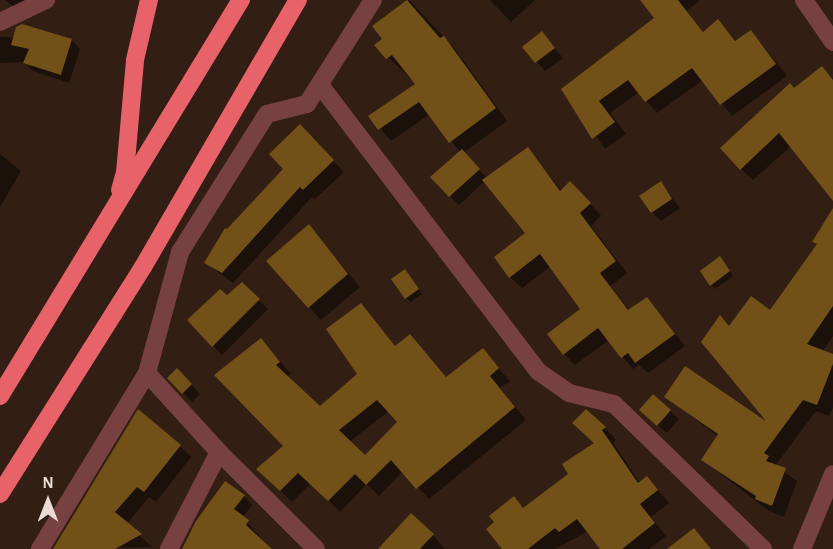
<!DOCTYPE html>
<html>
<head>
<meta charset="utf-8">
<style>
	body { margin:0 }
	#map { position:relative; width:833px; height:549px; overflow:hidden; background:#331e13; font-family:"Alegreya Sans",sans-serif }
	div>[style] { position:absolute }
	.shadow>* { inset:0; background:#0007 }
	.building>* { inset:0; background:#715118 }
	.minor>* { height:18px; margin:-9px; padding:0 9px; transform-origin:9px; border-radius:9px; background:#774142 }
	.highway>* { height:18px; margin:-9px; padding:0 9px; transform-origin:9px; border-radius:9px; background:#e76369 }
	span { translate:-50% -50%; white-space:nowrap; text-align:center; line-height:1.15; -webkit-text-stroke:5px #331e13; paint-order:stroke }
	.north { position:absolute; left:18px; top:471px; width:60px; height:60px; -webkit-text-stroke:4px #331e13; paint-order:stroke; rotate:0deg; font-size:16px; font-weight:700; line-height:24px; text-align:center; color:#eadbd4 }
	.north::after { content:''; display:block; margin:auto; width:21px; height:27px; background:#eadbd4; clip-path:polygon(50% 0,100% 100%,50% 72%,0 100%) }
</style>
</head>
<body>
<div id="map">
	<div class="shadow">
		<div style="clip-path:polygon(5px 0,32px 0,22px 13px)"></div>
		<div style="clip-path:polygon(409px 0,455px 49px,507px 121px,463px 153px,487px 178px,527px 149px,562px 191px,570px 183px,601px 215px,591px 226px,627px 273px,610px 286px,630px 311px,647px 299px,685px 346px,648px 373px,639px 365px,633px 369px,609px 340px,575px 365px,564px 354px,582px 309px,551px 266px,522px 288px,510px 277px,528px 233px,485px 181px,459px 205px,450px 196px,460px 152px,430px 114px,391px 141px,370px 116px,417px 85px,376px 45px,384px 39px,374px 27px)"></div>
		<div style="clip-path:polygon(490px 0,535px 0,511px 22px)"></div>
		<div style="clip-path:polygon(642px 0,700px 0,687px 11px,704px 33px,718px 21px,737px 42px,751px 31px,787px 76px,732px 116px,703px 80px,657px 113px,639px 92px,610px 113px,626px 134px,605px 149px,563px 89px,656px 18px)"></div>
		<div style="clip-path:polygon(542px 33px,563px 58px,545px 71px,524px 47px)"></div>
		<div style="clip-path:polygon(0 37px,72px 40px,80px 49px,69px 83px,33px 71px,24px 62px,0 63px)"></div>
		<div style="clip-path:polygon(822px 68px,833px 79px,833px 199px,791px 146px,753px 180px,741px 169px,795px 89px)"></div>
		<div style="clip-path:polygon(300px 126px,344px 172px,315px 199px,312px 197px,233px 283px,206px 263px,228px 231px,285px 169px)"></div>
		<div style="clip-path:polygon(0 154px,21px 171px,0 207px)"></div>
		<div style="clip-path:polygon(660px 183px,680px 208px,661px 221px,652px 212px)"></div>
		<div style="clip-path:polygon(833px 211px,833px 336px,822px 352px,833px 356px,833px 407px,829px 416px,816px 411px,775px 466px,797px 481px,784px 517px,769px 511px,703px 460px,719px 437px,666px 397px,771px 426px,729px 327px,771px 312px,818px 245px,814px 242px)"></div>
		<div style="clip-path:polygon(309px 226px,360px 287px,321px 320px,309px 307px)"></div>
		<div style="clip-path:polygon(724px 262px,733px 276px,715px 289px,711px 285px)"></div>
		<div style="clip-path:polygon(409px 276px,422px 294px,411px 302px,406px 298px)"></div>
		<div style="clip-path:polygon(242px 284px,268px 309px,222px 355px,189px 320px)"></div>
		<div style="clip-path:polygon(evenodd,361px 305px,396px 347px,410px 336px,447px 378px,482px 350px,510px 381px,500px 388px,526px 420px,429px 499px,403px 471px,379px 496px,367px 484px,340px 512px,311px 483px,292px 502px,270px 481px,285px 446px,261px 340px,291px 374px,287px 377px,320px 408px,359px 374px,361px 305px,389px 411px,399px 422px,365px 458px,349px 442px,389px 411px)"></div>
		<div style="clip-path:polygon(169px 378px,186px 379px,200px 394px,192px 402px)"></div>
		<div style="clip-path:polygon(670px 411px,679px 419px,667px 433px,650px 419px)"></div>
		<div style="clip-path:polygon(574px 423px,605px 428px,616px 440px,613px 443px,640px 483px,647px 478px,669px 503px,651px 517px,666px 536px,649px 549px,602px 549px,588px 531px,555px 549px,504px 549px,497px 522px,514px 498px,524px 509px,570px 474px,596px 444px)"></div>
		<div style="clip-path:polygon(180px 446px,191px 457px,156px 502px,149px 497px,127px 524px,152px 547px,55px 549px)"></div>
		<div style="clip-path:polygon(244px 496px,252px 505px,243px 517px,270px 549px,183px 549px)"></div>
		<div style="clip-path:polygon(411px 515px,433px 535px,445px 549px,380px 549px)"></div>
	</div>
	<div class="building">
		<div style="clip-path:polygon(407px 0,440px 38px,444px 36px,496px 108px,449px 143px,419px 102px,378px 130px,368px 116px,415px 84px,392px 55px,386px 59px,374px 45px,382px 39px,372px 26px)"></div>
		<div style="clip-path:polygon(640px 0,678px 0,703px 32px,718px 19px,735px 41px,751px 30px,776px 64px,720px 105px,692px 68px,645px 102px,628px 80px,599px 101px,615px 122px,592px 139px,561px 89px,654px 18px)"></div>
		<div style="clip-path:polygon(22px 24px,72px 39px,61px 75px,23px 63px,29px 49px,11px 45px,16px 27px)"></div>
		<div style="clip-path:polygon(542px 31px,555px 48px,535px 63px,522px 47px)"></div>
		<div style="clip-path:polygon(822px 66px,833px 80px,833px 201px,779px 133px,740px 170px,720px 148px,790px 83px,794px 88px)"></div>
		<div style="clip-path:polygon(300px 124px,334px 160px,303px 190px,300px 187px,222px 273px,204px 263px,225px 228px,227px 229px,283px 169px,269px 154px)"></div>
		<div style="clip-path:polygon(528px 147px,560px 191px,570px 181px,591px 203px,580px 213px,616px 261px,600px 273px,628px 310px,647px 297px,675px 334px,635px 363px,628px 353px,621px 358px,598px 328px,563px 355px,547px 334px,580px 309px,540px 254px,509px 278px,494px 257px,525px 233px,482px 180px)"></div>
		<div style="clip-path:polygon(462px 149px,480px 169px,449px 197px,430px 177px)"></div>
		<div style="clip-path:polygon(661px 181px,672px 199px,651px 213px,639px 196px)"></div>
		<div style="clip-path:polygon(833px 208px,833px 306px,807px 344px,833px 354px,833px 364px,817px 405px,803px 400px,764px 453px,769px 456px,766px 461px,786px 468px,772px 506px,755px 499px,756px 496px,701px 460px,718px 434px,664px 397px,685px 366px,766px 421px,701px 342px,720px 315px,729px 326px,751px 296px,770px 310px,817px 244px,812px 242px)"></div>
		<div style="clip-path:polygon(309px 224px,348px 274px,308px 308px,266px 261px)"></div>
		<div style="clip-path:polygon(720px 256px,730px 271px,710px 286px,700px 271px)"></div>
		<div style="clip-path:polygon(405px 269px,419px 289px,405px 299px,391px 279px)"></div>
		<div style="clip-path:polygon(242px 282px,260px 299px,212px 347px,187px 320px,220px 289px,227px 295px)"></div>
		<div style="clip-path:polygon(evenodd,361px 303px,395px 346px,410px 334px,446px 377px,483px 348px,499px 368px,490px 376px,515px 407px,416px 489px,391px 460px,366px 485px,355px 474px,328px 501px,298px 473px,280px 491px,256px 469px,283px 446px,214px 375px,261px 338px,280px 362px,276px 365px,320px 406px,357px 374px,326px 329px,361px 303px,377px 400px,397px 422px,365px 455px,339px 430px,377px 400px)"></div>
		<div style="clip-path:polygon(177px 368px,192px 384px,182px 394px,167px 378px)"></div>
		<div style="clip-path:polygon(653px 394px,671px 410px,657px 426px,639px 410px)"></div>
		<div style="clip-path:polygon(138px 409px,181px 445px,144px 492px,137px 487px,115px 512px,142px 534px,115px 549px,53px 549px)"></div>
		<div style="clip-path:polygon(586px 409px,606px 427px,602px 430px,638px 483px,647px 476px,658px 490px,640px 504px,655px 523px,622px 549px,600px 549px,577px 519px,559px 532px,555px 528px,528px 549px,502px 549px,486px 529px,494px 522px,489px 516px,514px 496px,523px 508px,568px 474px,562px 464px,594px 443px,572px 423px)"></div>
		<div style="clip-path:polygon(225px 481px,245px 495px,234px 509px,249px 520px,246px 525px,272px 549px,182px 549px,196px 521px)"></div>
		<div style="clip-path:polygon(411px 513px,434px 534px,420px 549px,378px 549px)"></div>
		<div style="clip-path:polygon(694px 528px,711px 549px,667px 549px)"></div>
	</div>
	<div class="minor">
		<div style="left:804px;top:0;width:51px;rotate:55.4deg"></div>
		<div style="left:0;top:22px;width:51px;rotate:-25.6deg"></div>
		<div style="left:320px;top:85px;width:361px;rotate:52.7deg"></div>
		<div style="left:539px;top:372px;width:37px;rotate:35deg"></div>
		<div style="left:569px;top:393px;width:46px;rotate:13.7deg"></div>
		<div style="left:614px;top:404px;width:208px;rotate:44.2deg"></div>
		<div style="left:147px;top:373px;width:107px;rotate:47.7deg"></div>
		<div style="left:219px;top:452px;width:137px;rotate:45deg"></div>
		<div style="left:40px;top:549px;width:206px;rotate:-58.7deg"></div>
		<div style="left:147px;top:373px;width:125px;rotate:-74.7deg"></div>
		<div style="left:180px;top:252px;width:163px;rotate:-57.8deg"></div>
		<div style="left:267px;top:114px;width:41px;rotate:-14deg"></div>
		<div style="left:307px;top:104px;width:123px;rotate:-57.6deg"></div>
		<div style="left:169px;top:549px;width:109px;rotate:-62.7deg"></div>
		<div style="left:802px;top:549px;width:81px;rotate:-67.5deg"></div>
	</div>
	<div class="highway">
		<div style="left:120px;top:190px;width:18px;rotate:-74deg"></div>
		<div style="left:125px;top:173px;width:113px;rotate:-84.9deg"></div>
		<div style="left:135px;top:60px;width:62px;rotate:-76.9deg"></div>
		<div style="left:0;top:396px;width:464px;rotate:-58.7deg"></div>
		<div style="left:0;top:494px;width:268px;rotate:-57.8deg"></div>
		<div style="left:143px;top:267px;width:309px;rotate:-59.9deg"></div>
	</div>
	<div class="north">N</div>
</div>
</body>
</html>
